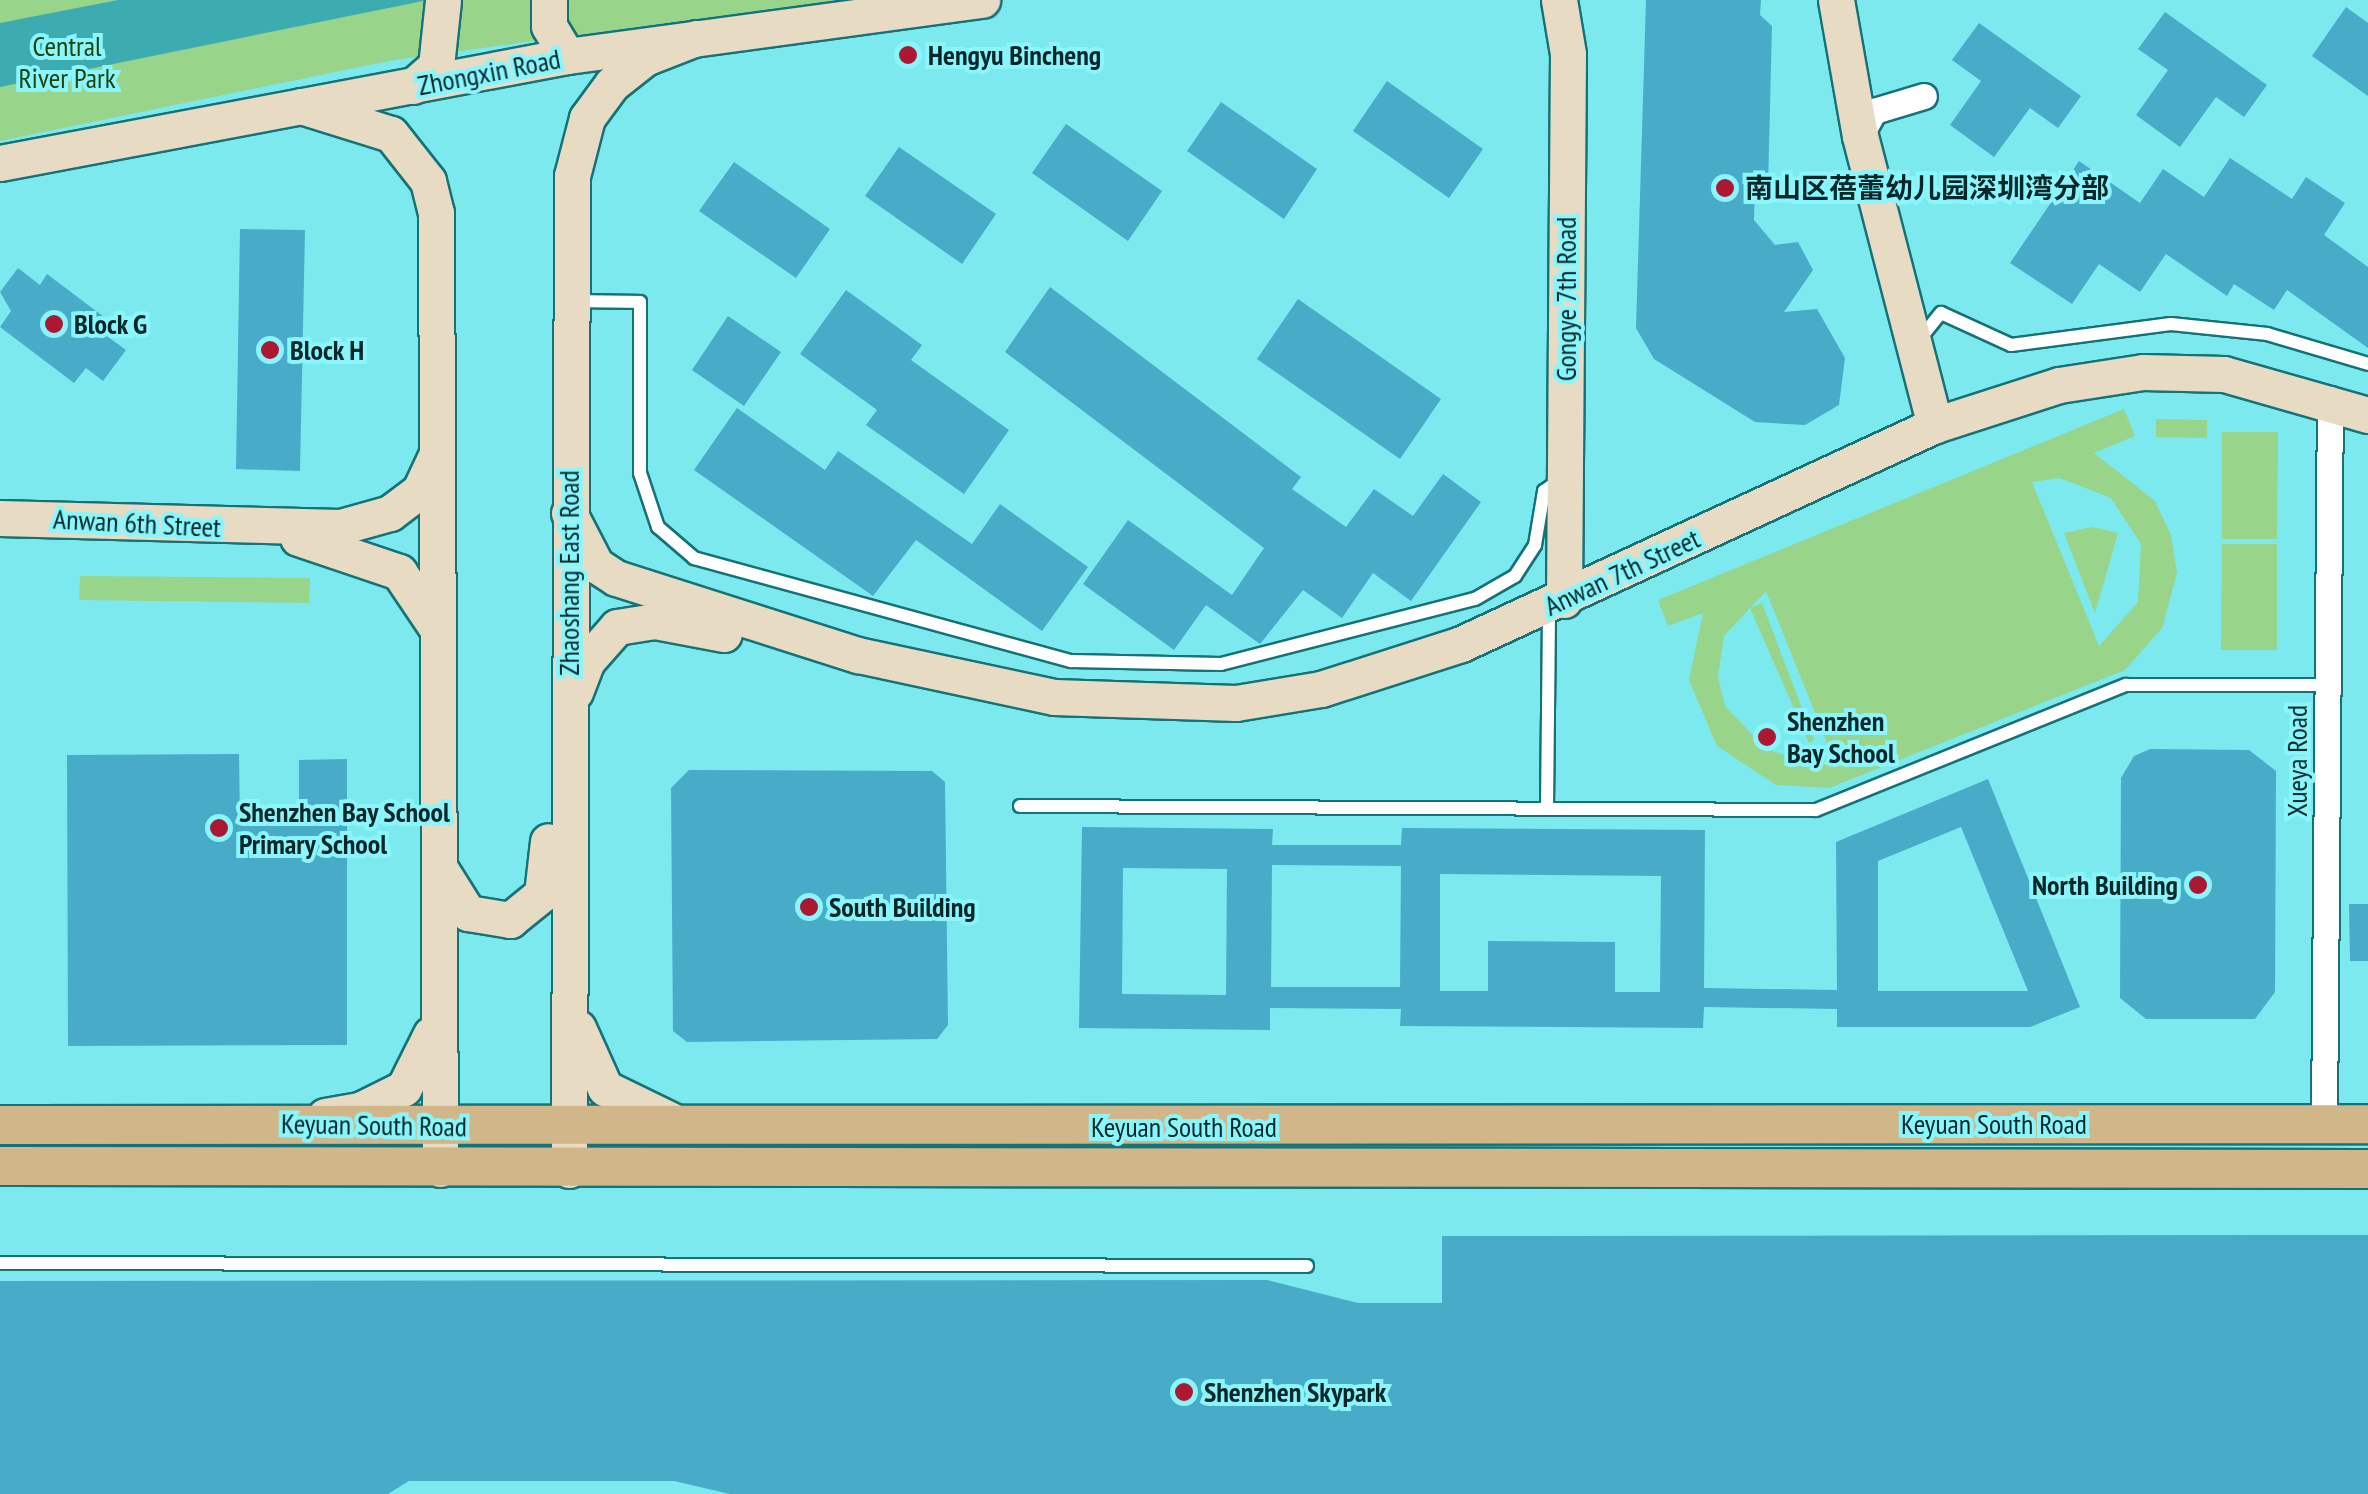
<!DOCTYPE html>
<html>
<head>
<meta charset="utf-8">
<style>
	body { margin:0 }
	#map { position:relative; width:2368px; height:1494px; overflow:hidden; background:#7ce9ee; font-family:"PT Sans Narrow","Noto Sans SC",sans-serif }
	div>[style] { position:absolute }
	.green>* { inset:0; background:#98d489 }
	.water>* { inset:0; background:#3cacb1 }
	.building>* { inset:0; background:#48acc8 }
	.roads { filter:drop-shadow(2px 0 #157276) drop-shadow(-2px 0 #157276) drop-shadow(0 2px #157276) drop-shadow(0 -2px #157276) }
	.lane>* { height:12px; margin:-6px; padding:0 6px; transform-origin:6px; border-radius:6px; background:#fff }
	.street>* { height:25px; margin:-12.5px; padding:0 12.5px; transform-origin:12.5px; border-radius:12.5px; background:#fff }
	.secondary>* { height:35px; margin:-17.5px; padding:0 17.5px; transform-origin:17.5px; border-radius:17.5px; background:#e7dbc4 }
	.primary>* { height:38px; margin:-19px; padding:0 19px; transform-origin:19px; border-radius:19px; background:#d0b689 }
	.dots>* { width:28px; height:28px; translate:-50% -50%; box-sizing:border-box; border:5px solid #8af6fc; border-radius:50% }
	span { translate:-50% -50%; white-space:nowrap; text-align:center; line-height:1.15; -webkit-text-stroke:8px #8af6fc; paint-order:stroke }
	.park-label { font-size:28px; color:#1c4410 }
	.poi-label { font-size:28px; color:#04282a; font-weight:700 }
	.left { translate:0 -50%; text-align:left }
	.right { translate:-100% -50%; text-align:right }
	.street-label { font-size:28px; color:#04282a }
</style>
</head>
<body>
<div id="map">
	<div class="green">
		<div style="clip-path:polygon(0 0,837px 0,394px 60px,0 141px)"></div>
		<div style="clip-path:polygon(evenodd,2124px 409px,2135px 436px,2094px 453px,2155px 501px,2171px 535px,2177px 573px,2162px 628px,2125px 670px,1829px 788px,1776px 785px,1717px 746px,1689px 680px,1703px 613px,1668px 626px,1658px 600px,2124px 409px,2060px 478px,2111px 498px,2141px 544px,2138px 602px,2099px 646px,2032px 482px,2060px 478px,2124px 409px,1766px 591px,1832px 755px,1832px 756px,1794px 758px,1766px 749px,1725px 706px,1718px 677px,1724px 636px,1766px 591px)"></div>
		<div style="clip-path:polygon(2156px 419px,2207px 420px,2207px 438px,2156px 437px)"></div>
		<div style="clip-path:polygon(2222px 432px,2278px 432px,2277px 539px,2222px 539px)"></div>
		<div style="clip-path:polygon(2092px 527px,2118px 533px,2095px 613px,2064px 533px)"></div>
		<div style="clip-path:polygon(2222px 544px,2277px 544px,2277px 650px,2221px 650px)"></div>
		<div style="clip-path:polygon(80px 576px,310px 578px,309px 603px,79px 600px)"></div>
		<div style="clip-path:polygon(1762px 603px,1814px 740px,1809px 743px,1750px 608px)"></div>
	</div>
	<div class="water">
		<div style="clip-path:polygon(118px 0,428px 0,0 87px,0 23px)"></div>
	</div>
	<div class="building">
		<div style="clip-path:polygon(1646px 0,1761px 0,1760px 15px,1772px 26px,1768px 187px,1755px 187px,1754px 220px,1775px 245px,1798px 242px,1813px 270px,1784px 312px,1817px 309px,1845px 358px,1839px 405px,1805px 425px,1755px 422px,1654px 359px,1636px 328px)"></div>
		<div style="clip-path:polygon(2346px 7px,2368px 23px,2368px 96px,2312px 56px)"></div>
		<div style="clip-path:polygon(2165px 12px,2267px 85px,2244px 117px,2216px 97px,2180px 147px,2136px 115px,2168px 70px,2138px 49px)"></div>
		<div style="clip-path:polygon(1979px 23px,2081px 96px,2058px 128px,2030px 108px,1994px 157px,1950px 125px,1981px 81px,1952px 60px)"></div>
		<div style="clip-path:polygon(1387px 81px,1483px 149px,1449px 198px,1353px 131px)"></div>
		<div style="clip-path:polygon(1221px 102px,1317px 169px,1284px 219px,1187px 151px)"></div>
		<div style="clip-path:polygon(1066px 124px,1162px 191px,1128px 241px,1032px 173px)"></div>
		<div style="clip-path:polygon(899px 147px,996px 214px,962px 264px,865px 196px)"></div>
		<div style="clip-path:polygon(2230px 158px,2292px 199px,2306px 177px,2345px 203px,2324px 235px,2368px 267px,2368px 348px,2287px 290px,2274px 310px,2234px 284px,2227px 296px,2166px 254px,2140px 292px,2099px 264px,2072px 304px,2010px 263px,2079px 161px,2140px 203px,2163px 169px,2204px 197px)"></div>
		<div style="clip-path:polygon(734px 162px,830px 229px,796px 278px,699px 211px)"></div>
		<div style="clip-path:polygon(240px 229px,305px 230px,300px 471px,236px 469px)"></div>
		<div style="clip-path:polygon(18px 268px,40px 285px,47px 274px,108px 320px,100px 331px,126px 350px,103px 381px,86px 368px,74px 383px,0 327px,11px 311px,0 292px)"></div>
		<div style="clip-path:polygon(1050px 287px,1301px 477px,1292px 489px,1346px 527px,1374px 489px,1413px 516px,1443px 474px,1481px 502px,1411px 601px,1373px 573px,1342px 618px,1303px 590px,1260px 644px,1206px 605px,1174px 650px,1083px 584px,1128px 520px,1232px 595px,1264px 548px,1005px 352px)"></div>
		<div style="clip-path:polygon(846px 290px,922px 345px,911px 360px,1009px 430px,964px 494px,866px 425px,877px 410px,800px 354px)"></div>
		<div style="clip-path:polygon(1298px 299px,1441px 399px,1400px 459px,1257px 359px)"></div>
		<div style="clip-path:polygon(728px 316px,781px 352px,744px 406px,692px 370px)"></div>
		<div style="clip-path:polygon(737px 408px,825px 470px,838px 451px,972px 544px,1000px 504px,1088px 567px,1042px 631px,916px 540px,873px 596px,694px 470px)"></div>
		<div style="clip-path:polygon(2150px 749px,2249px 750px,2276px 771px,2275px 992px,2255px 1019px,2146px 1019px,2120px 998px,2121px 778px,2134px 756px)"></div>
		<div style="clip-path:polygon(239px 754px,240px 817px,299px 817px,299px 760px,347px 759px,347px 1045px,68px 1046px,67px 755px)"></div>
		<div style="clip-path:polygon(689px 770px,932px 771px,945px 782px,948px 1025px,937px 1039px,687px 1042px,673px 1031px,671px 788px)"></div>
		<div style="clip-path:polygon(evenodd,1988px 779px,2080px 1007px,2030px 1027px,1837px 1027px,1837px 1009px,1704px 1007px,1703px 1028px,1400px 1026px,1401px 1009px,1270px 1008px,1270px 1030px,1079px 1028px,1082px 827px,1273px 829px,1272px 845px,1401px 845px,1402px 828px,1705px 830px,1704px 988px,1837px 990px,1836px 842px,1988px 779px,1961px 827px,2028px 991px,1878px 991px,1878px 861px,1961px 827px,1988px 779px,1272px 865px,1401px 866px,1400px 987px,1271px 987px,1272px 865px,1988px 779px,1123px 868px,1227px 869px,1226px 995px,1122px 994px,1123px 868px,1988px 779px,1440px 874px,1661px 876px,1660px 992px,1615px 992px,1615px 942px,1488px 941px,1488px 991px,1440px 991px,1440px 874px)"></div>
		<div style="clip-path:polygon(2349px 904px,2368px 904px,2368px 961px,2350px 961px)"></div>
		<div style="clip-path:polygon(2368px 1235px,2368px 1494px,730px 1494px,674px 1481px,409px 1481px,388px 1494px,0 1494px,0 1281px,1267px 1280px,1358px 1303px,1442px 1303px,1442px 1236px)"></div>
	</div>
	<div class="roads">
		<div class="lane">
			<div style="left:575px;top:301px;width:65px;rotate:0.9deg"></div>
			<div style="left:640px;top:302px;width:171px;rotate:90deg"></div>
			<div style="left:640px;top:473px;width:57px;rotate:71.6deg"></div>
			<div style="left:658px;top:527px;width:48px;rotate:40.7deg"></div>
			<div style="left:694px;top:558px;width:391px;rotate:15.3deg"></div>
			<div style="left:1071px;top:661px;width:150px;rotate:1.1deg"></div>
			<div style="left:1221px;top:664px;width:262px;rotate:-14.4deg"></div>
			<div style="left:1475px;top:599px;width:46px;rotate:-29.9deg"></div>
			<div style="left:1515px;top:576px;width:37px;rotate:-57deg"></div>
			<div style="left:1535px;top:545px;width:55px;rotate:-80.5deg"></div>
			<div style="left:1544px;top:491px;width:17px;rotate:-36deg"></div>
			<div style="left:1919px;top:340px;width:35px;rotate:-51deg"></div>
			<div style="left:1941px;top:313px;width:77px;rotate:24.6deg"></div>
			<div style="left:2011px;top:345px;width:161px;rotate:-7.5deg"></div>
			<div style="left:2171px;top:324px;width:97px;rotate:5.9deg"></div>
			<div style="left:2267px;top:334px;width:105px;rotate:16.5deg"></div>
			<div style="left:1020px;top:806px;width:796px;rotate:0.29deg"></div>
			<div style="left:1816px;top:810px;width:334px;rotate:-22deg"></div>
			<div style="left:2126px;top:685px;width:202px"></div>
			<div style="left:1547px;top:807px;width:198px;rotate:-89.4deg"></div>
			<div style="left:0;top:1263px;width:1307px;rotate:0.13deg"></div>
		</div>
		<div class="street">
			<div style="left:1860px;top:136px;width:29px;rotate:-61deg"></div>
			<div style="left:1874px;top:111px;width:52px;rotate:-16.7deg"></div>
			<div style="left:2324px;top:1124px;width:725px;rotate:-89.53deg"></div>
		</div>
		<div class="secondary">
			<div style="left:549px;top:0;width:26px;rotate:90deg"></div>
			<div style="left:549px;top:26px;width:35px;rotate:59deg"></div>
			<div style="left:1559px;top:0;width:55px;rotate:80.5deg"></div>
			<div style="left:1568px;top:54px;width:546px;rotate:90.42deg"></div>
			<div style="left:1836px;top:0;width:138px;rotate:80deg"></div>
			<div style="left:1860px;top:136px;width:299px;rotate:75.5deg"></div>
			<div style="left:413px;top:86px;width:30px;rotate:-41deg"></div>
			<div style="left:436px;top:66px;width:66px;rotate:-83.9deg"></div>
			<div style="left:301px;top:106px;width:94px;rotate:17.3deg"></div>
			<div style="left:391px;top:134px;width:60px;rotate:51.8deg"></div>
			<div style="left:428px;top:181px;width:33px;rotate:76deg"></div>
			<div style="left:436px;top:213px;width:956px;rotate:89.76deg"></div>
			<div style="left:0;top:163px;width:577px;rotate:-10.69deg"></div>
			<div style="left:567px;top:56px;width:419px;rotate:-7.7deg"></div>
			<div style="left:569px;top:513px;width:59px;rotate:62.6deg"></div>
			<div style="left:596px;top:565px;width:24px;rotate:33deg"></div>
			<div style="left:616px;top:578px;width:254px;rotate:17.7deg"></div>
			<div style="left:858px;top:655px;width:200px;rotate:12.1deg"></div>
			<div style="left:1054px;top:697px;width:182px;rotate:1.9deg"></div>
			<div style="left:1236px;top:703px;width:86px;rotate:-9.4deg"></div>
			<div style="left:1321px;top:689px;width:147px;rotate:-17.8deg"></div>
			<div style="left:1461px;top:644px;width:522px;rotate:-24.8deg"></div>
			<div style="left:1935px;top:425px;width:130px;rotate:-17.9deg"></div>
			<div style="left:2059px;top:385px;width:85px;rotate:-8.8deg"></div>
			<div style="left:2143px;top:372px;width:81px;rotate:1.4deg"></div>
			<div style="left:2224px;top:374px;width:150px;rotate:15.9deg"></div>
			<div style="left:0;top:518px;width:340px;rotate:1.5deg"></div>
			<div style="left:340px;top:527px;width:52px;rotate:-15.6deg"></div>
			<div style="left:390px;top:513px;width:38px;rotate:-37deg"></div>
			<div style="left:420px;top:490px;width:38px;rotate:-65deg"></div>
			<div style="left:298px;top:538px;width:107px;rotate:18.6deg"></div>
			<div style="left:399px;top:572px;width:66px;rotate:56.1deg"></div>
			<div style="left:575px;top:692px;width:33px;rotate:-69deg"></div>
			<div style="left:587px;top:661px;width:45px;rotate:-48.6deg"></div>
			<div style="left:617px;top:627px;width:38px;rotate:-9deg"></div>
			<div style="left:655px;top:621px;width:70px;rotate:10.7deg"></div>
			<div style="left:441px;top:870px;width:51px;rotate:57.9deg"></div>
			<div style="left:468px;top:913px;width:43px;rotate:9.5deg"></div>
			<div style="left:510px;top:920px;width:41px;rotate:-39.1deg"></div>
			<div style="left:542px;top:894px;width:53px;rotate:-83.5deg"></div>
			<div style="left:578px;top:1028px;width:66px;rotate:65.8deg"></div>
			<div style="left:605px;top:1088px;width:76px;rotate:25.9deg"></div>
			<div style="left:325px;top:1116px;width:36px;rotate:-10deg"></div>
			<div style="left:360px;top:1110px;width:49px;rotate:-26.6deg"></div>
			<div style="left:404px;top:1088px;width:60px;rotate:-63.4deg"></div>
			<div style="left:569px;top:1170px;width:994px;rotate:-89.83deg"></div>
			<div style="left:572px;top:176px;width:60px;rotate:-75.5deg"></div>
			<div style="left:587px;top:118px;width:42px;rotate:-53.7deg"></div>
			<div style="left:612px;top:84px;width:42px;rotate:-38.2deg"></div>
			<div style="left:645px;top:58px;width:55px;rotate:-21.4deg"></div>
		</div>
		<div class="primary">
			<div style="left:0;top:1125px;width:2368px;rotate:-0.02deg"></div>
			<div style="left:0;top:1166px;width:2368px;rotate:0.07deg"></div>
		</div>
	</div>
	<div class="dots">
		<div style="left:908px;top:55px;background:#ac1731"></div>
		<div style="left:1725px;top:188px;background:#ac1731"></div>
		<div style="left:54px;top:324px;background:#ac1731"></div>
		<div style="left:270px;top:350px;background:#ac1731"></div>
		<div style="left:1767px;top:737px;background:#ac1731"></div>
		<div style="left:219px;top:828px;background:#ac1731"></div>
		<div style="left:2198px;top:885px;background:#ac1731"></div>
		<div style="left:809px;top:907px;background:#ac1731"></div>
		<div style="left:1184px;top:1392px;background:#ac1731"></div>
	</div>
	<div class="park-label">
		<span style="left:67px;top:62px">Central<br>River Park</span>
	</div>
	<div class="poi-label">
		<span class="left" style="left:928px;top:55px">Hengyu Bincheng</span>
		<span class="left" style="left:1745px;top:188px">南山区蓓蕾幼儿园深圳湾分部</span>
		<span class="left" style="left:74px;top:324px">Block G</span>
		<span class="left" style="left:290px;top:350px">Block H</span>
		<span class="left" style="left:1787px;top:737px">Shenzhen<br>Bay School</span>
		<span class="left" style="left:239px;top:828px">Shenzhen Bay School<br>Primary School</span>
		<span class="right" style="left:2178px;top:885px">North Building</span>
		<span class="left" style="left:829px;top:907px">South Building</span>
		<span class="left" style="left:1204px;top:1392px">Shenzhen Skypark</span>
	</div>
	<div class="street-label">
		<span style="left:489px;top:72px;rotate:-11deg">Zhongxin Road</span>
		<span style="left:1566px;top:299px;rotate:-90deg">Gongye 7th Road</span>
		<span style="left:137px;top:523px;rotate:3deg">Anwan 6th Street</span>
		<span style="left:1622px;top:572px;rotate:-25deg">Anwan 7th Street</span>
		<span style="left:569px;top:573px;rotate:-90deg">Zhaoshang East Road</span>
		<span style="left:2297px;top:761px;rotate:-90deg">Xueya Road</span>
		<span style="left:1994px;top:1124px">Keyuan South Road</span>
		<span style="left:374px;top:1125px;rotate:1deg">Keyuan South Road</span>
		<span style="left:1184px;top:1127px">Keyuan South Road</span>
	</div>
</div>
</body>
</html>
